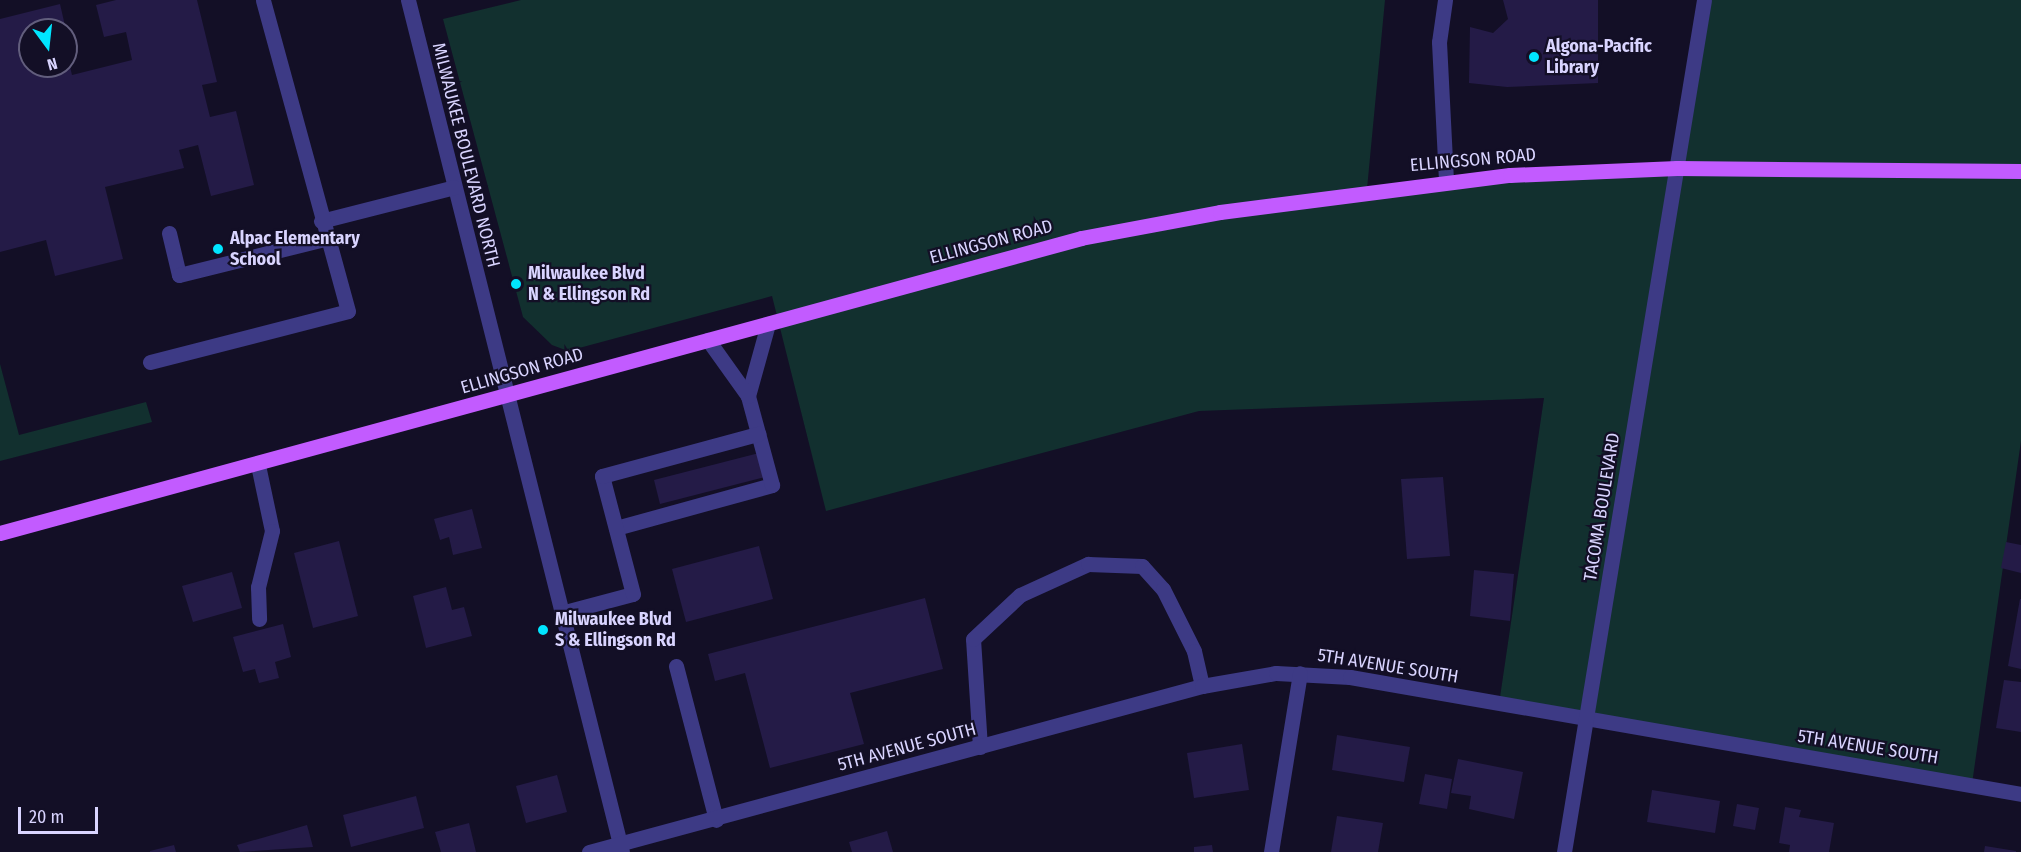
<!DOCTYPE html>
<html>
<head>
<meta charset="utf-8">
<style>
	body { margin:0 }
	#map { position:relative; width:2021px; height:852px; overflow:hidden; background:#130f26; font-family:"Fira Sans Condensed",sans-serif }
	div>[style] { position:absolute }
	.green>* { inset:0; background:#12302f }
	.building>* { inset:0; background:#241b47 }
	.minor>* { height:15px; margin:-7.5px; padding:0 7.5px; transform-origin:7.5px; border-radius:7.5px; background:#3d3a85 }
	.major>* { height:15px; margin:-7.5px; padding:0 7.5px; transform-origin:7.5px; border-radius:7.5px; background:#c25bff }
	.dots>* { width:16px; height:16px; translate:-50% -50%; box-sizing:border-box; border:3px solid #130f26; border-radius:50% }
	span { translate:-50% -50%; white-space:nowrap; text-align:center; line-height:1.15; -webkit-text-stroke:4.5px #130f26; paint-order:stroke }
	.poi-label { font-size:18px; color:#d9d4ff; font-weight:700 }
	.left { translate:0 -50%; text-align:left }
	.street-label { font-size:18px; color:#d9d4ff }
	.north { position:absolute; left:18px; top:18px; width:60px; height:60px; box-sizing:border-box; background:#130f26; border:2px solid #625e7d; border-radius:50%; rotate:165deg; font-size:16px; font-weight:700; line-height:24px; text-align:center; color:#d9d4ff }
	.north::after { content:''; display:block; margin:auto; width:21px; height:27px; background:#00e5ff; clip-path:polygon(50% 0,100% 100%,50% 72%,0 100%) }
	.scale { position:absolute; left:18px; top:807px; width:80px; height:27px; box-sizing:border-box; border:3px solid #d9d4ff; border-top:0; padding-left:8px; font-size:18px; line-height:21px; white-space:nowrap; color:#d9d4ff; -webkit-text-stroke:4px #130f26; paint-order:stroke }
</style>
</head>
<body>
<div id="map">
	<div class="green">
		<div style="clip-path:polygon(521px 0,1385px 0,1367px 189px,1676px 168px,1710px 0,2021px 0,2021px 441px,1972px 784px,1499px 704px,1544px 398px,1199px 411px,826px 511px,772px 296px,568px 351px,552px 345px,523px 317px,443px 19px)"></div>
		<div style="clip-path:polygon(0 364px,19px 435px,146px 402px,152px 422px,0 461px)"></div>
	</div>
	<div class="building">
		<div style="clip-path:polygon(116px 0,197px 0,217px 82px,202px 85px,210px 117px,236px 111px,254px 185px,211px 196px,198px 145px,179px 150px,184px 168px,105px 187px,123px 259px,55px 276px,46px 240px,0 252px,0 19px,60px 4px,66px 30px,30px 30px,30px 66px,66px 66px,67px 54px,72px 75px,132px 60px,126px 32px,104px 37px,96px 5px)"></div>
		<div style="clip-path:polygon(1503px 0,1598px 0,1598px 83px,1507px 87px,1469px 83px,1470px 27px,1493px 33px,1508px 19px)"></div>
		<div style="clip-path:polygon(759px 453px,765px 477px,660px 504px,654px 480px)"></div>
		<div style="clip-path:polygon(1443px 477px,1450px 556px,1407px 559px,1401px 479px)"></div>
		<div style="clip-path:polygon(472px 509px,482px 548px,453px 555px,449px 537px,440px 540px,434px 519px)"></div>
		<div style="clip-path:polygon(339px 541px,358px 616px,313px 628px,294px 553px)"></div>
		<div style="clip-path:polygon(2006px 542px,2021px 545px,2021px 573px,2001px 568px)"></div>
		<div style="clip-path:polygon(759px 546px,773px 599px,686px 622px,672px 569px)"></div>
		<div style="clip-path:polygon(1474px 570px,1514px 574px,1510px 621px,1470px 616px)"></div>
		<div style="clip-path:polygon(232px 572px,242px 608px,193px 622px,182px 586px)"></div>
		<div style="clip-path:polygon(446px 587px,452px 610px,464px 607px,472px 636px,426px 648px,413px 596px)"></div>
		<div style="clip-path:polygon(925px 598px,943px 669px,850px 693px,864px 744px,770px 768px,745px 673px,715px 681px,708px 654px)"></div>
		<div style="clip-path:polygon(2020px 599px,2021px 599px,2021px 669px,2008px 666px)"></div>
		<div style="clip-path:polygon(283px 624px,291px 657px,275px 662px,279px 678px,259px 683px,255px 669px,243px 672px,233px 637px)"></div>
		<div style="clip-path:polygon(2004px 680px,2021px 682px,2021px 732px,1996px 728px)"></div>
		<div style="clip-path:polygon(1337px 735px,1410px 747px,1404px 782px,1332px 770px)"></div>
		<div style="clip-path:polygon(1242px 744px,1249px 790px,1194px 798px,1187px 753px)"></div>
		<div style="clip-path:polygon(1458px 759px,1523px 772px,1514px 819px,1469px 809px,1471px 796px,1451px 793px)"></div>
		<div style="clip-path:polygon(1425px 774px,1452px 779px,1447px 809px,1419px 804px)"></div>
		<div style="clip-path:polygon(557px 775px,567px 812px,526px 823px,516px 786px)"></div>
		<div style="clip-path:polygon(1652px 790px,1720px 801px,1715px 833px,1647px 822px)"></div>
		<div style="clip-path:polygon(416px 796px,424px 828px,351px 847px,343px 815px)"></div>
		<div style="clip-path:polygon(1737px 804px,1759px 808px,1755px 830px,1733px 826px)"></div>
		<div style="clip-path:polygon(1785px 807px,1801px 810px,1799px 817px,1834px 823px,1829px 852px,1789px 852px,1790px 845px,1779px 843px)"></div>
		<div style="clip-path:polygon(1337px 816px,1383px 823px,1378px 852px,1331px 852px)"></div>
		<div style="clip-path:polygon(469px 823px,476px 852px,441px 852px,435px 832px)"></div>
		<div style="clip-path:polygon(307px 825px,313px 847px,240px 852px,237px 845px)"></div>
		<div style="clip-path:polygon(887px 831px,893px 852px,852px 852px,849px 842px)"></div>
		<div style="clip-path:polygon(174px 845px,176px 852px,150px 852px,150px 851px)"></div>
		<div style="clip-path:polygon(1212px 845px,1213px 852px,1194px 852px,1194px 847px)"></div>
		<div style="clip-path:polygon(1985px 846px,2016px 851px,2016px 852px,1984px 852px)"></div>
	</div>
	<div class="minor">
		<div style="left:408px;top:0;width:878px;rotate:75.9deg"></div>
		<div style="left:1445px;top:0;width:42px;rotate:98.1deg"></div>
		<div style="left:1439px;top:42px;width:139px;rotate:87.1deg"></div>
		<div style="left:321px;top:221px;width:137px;rotate:-14.3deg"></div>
		<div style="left:169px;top:233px;width:43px;rotate:76.6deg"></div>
		<div style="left:179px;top:275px;width:154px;rotate:-13.9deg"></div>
		<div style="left:150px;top:362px;width:204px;rotate:-14.4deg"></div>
		<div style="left:348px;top:311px;width:322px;rotate:-105.3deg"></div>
		<div style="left:748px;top:396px;width:75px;rotate:-74.5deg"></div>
		<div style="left:258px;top:465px;width:67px;rotate:78deg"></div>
		<div style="left:272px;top:531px;width:58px;rotate:104deg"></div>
		<div style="left:258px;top:587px;width:32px;rotate:88deg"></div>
		<div style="left:616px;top:528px;width:162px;rotate:-15.4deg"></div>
		<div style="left:772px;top:485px;width:92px;rotate:-105.1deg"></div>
		<div style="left:748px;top:396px;width:69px;rotate:-125.5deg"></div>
		<div style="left:561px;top:613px;width:74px;rotate:-14.8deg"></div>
		<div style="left:633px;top:594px;width:122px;rotate:-104.7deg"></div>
		<div style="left:602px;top:476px;width:162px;rotate:-15.1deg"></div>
		<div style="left:676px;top:666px;width:159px;rotate:75.4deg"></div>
		<div style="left:980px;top:747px;width:108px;rotate:-93.7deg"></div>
		<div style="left:973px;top:639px;width:64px;rotate:-43.1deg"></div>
		<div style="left:1020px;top:595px;width:75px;rotate:-24.5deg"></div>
		<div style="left:1088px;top:564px;width:54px;rotate:2.1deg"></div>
		<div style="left:1142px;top:566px;width:31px;rotate:48deg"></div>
		<div style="left:1163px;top:589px;width:69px;rotate:63.4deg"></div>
		<div style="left:1194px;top:651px;width:36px;rotate:77deg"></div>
		<div style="left:589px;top:852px;width:635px;rotate:-15.15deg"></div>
		<div style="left:1202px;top:686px;width:75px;rotate:-10deg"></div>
		<div style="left:1276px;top:673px;width:74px;rotate:3.1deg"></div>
		<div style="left:1350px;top:677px;width:681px;rotate:9.89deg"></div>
		<div style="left:1271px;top:852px;width:181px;rotate:-80.8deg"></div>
		<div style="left:1564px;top:852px;width:863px;rotate:-80.67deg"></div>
	</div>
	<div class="major">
		<div style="left:0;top:533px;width:1121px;rotate:-15.26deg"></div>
		<div style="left:1081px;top:238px;width:141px;rotate:-10.6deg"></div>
		<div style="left:1220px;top:212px;width:292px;rotate:-7.3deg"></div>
		<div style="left:1510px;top:175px;width:167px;rotate:-2.4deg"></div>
		<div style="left:1677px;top:168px;width:344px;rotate:0.5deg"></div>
	</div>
	<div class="dots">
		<div style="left:1534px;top:57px;background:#00e5ff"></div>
		<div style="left:218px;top:249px;background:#00e5ff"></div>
		<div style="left:516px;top:284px;background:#00e5ff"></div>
		<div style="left:543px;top:630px;background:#00e5ff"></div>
	</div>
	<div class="poi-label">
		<span class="left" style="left:1546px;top:57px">Algona-Pacific<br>Library</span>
		<span class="left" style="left:230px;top:249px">Alpac Elementary<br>School</span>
		<span class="left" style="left:528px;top:284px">Milwaukee Blvd<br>N &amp; Ellingson Rd</span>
		<span class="left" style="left:555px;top:630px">Milwaukee Blvd<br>S &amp; Ellingson Rd</span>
	</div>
	<div class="street-label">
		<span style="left:466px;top:155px;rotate:76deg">MILWAUKEE BOULEVARD NORTH</span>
		<span style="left:1473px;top:160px;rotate:-5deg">ELLINGSON ROAD</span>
		<span style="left:991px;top:242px;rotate:-15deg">ELLINGSON ROAD</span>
		<span style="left:522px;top:371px;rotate:-16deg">ELLINGSON ROAD</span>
		<span style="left:1602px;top:507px;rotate:-81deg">TACOMA BOULEVARD</span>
		<span style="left:1388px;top:666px;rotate:9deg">5TH AVENUE SOUTH</span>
		<span style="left:907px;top:747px;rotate:-15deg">5TH AVENUE SOUTH</span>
		<span style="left:1868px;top:747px;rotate:9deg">5TH AVENUE SOUTH</span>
	</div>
	<div class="north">N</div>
	<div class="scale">20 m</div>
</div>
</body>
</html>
